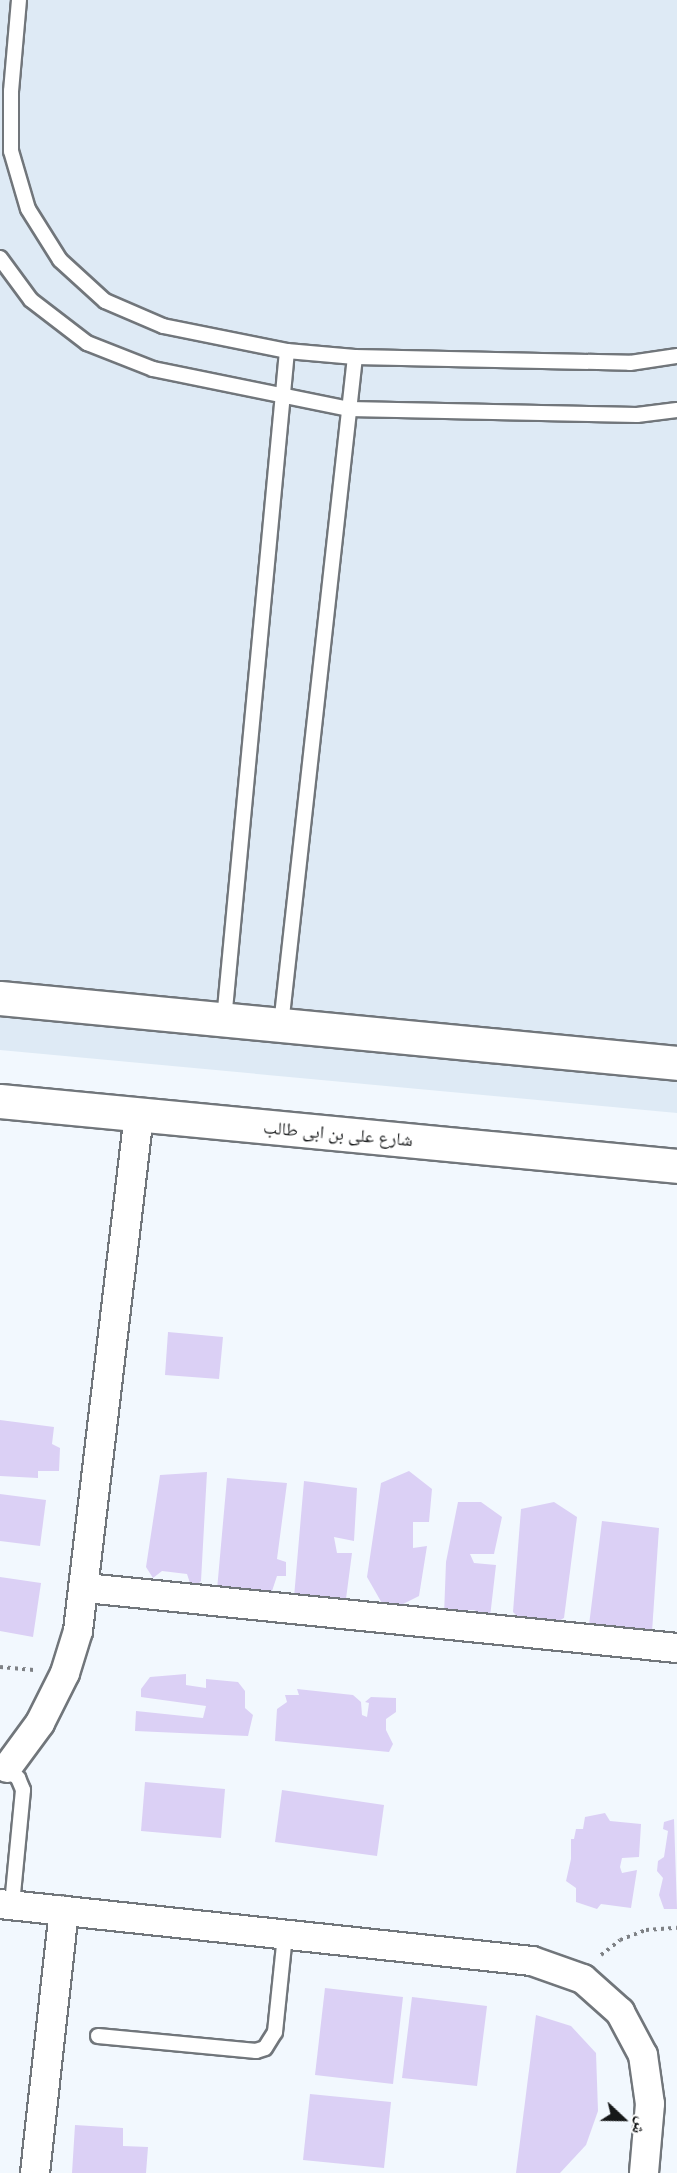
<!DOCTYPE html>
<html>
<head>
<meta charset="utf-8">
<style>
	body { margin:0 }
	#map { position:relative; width:677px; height:2173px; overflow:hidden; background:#f2f8fe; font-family:Roboto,"Noto Naskh Arabic",sans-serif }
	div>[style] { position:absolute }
	.built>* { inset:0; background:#deeaf5 }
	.building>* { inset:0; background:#dbd0f5 }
	.path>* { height:4px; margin-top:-2px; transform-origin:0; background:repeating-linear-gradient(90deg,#7e8185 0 3px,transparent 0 7.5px) }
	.roads { filter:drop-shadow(2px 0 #71767b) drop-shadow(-2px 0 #71767b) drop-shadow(0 2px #71767b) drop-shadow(0 -2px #71767b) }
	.lane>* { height:14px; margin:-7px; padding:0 7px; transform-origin:7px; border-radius:7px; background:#fff }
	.street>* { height:28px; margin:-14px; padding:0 14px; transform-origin:14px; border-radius:14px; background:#fff }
	.secondary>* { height:33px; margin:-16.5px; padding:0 16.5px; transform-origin:16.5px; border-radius:16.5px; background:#fff }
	span { translate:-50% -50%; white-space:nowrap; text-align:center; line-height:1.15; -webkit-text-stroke:4.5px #fff; paint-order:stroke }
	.street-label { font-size:18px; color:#161819 }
	.north { position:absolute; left:593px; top:2089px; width:60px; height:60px; -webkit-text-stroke:4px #fff; paint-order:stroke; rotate:112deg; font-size:16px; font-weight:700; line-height:24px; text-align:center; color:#161819 }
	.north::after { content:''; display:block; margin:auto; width:21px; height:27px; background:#161819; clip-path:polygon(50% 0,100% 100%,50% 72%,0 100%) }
</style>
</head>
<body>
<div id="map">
	<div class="built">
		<div style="clip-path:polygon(0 0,677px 0,677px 1113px,0 1050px)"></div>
	</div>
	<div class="building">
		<div style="clip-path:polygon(168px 1332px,223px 1337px,219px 1379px,165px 1375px)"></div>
		<div style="clip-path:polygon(0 1420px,54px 1427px,52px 1444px,60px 1448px,59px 1471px,38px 1471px,38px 1478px,0 1476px)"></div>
		<div style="clip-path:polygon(409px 1471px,432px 1489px,429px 1522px,413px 1522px,413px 1548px,427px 1546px,419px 1596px,403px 1604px,383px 1605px,367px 1577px,381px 1483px)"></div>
		<div style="clip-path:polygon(207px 1472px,201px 1581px,196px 1586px,190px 1583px,187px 1574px,162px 1571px,153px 1578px,146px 1567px,160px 1475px)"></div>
		<div style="clip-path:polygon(227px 1478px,287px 1483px,277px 1559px,286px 1562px,286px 1576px,277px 1576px,267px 1606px,216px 1601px)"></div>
		<div style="clip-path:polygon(304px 1481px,357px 1488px,354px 1541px,334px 1537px,337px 1553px,352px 1553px,344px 1614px,293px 1609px)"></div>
		<div style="clip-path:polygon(0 1494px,46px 1500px,40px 1546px,0 1541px)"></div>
		<div style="clip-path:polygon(458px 1502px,481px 1502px,502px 1517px,494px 1554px,470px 1554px,474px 1563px,496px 1565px,490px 1617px,474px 1610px,463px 1610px,455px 1618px,444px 1615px,446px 1562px)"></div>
		<div style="clip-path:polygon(554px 1502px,577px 1517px,564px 1618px,535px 1634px,513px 1612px,521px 1509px)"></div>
		<div style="clip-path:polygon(602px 1521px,659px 1528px,652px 1632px,589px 1625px)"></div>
		<div style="clip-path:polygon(0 1577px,41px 1583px,33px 1637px,0 1631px)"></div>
		<div style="clip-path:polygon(186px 1674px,186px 1685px,206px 1688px,206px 1679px,238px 1682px,245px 1691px,245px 1708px,253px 1715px,248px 1736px,135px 1731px,136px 1711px,203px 1718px,206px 1706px,141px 1697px,141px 1689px,150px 1677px)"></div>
		<div style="clip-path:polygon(297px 1689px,353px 1695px,361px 1702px,362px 1715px,367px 1717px,369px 1703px,365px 1702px,371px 1697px,396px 1698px,396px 1712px,386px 1719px,386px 1730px,393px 1744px,389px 1752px,275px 1741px,277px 1709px,287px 1702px,285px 1695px,299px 1695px)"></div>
		<div style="clip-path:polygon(145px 1782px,225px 1789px,221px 1838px,141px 1831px)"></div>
		<div style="clip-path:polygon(282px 1790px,384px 1805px,377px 1856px,275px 1842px)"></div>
		<div style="clip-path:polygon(605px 1813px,610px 1821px,641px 1824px,639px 1857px,622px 1858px,620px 1867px,622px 1873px,637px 1870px,631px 1908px,601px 1904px,597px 1909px,576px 1902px,576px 1888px,566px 1881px,571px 1859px,571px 1839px,574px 1839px,576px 1829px,583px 1829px,585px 1817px)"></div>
		<div style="clip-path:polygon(674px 1819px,677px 1909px,664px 1909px,659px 1895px,663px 1878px,657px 1871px,658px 1861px,664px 1857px,668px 1831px,663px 1829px,664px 1822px)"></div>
		<div style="clip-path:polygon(325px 1988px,403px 1997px,393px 2084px,315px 2075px)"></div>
		<div style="clip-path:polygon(412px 1997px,487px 2006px,477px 2086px,402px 2078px)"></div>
		<div style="clip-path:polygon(536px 2015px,571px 2026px,596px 2053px,598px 2111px,586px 2145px,560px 2173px,516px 2173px)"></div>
		<div style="clip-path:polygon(310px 2094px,391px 2102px,384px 2168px,303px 2160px)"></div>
		<div style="clip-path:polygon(75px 2125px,123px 2128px,123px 2146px,148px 2147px,146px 2173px,72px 2173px)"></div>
	</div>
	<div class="path">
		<div style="left:0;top:1667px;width:34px;rotate:5deg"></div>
		<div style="left:601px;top:1955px;width:24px;rotate:-38deg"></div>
		<div style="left:620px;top:1940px;width:28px;rotate:-21deg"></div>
		<div style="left:646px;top:1930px;width:31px;rotate:-4deg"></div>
	</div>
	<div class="roads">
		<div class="lane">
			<div style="left:19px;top:0;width:91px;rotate:95deg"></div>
			<div style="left:11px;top:91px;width:60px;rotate:90deg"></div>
			<div style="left:11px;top:151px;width:60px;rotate:73.7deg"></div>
			<div style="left:28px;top:209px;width:60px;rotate:57.9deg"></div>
			<div style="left:60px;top:260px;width:61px;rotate:42.3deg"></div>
			<div style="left:105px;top:301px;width:63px;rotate:23.3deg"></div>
			<div style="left:163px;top:326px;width:126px;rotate:11.4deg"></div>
			<div style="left:287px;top:351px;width:68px;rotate:5deg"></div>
			<div style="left:355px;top:357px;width:275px;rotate:1.2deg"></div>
			<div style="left:630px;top:363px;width:48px;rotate:-8.5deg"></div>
			<div style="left:0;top:258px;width:52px;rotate:53.6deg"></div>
			<div style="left:31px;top:300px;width:71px;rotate:37.5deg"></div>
			<div style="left:87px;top:343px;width:71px;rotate:21.5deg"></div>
			<div style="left:153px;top:369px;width:200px;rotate:11.5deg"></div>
			<div style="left:349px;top:409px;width:288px;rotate:1.2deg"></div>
			<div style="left:637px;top:415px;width:40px;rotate:-7.1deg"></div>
			<div style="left:224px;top:1020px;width:672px;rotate:-84.62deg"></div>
			<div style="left:281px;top:1025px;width:672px;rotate:-83.68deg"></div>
			<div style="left:3px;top:1767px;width:19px;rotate:36deg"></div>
			<div style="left:18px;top:1778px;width:13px;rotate:67deg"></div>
			<div style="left:23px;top:1790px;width:116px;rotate:95.5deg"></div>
			<div style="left:98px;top:2036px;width:159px;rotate:5.4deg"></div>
			<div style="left:256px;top:2051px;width:9px;rotate:-18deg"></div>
			<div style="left:265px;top:2048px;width:19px;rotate:-58deg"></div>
			<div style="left:275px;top:2032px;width:98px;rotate:-84.1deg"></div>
		</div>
		<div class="street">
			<div style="left:86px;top:1588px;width:594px;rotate:5.8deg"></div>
			<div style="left:7px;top:1768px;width:56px;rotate:-53.7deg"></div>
			<div style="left:40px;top:1723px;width:56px;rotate:-63.4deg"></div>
			<div style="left:65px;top:1673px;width:44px;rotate:-72.8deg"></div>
			<div style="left:78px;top:1631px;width:521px;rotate:-83.27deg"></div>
			<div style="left:0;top:1904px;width:535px;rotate:6.12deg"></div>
			<div style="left:532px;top:1961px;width:54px;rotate:19.4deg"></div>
			<div style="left:583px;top:1979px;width:50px;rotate:41.7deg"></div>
			<div style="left:620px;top:2012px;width:49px;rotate:61.9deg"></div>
			<div style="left:643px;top:2055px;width:49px;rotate:81.9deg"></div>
			<div style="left:650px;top:2104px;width:69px;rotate:95deg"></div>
			<div style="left:35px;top:2173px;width:264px;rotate:-83.7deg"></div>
		</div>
		<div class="secondary">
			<div style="left:0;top:998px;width:680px;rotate:5.48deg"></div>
			<div style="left:0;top:1101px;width:680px;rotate:5.48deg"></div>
		</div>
	</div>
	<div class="street-label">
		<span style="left:338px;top:1134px;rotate:5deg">شارع على بن ابى طالب</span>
	</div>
	<div class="north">ش</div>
</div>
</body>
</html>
